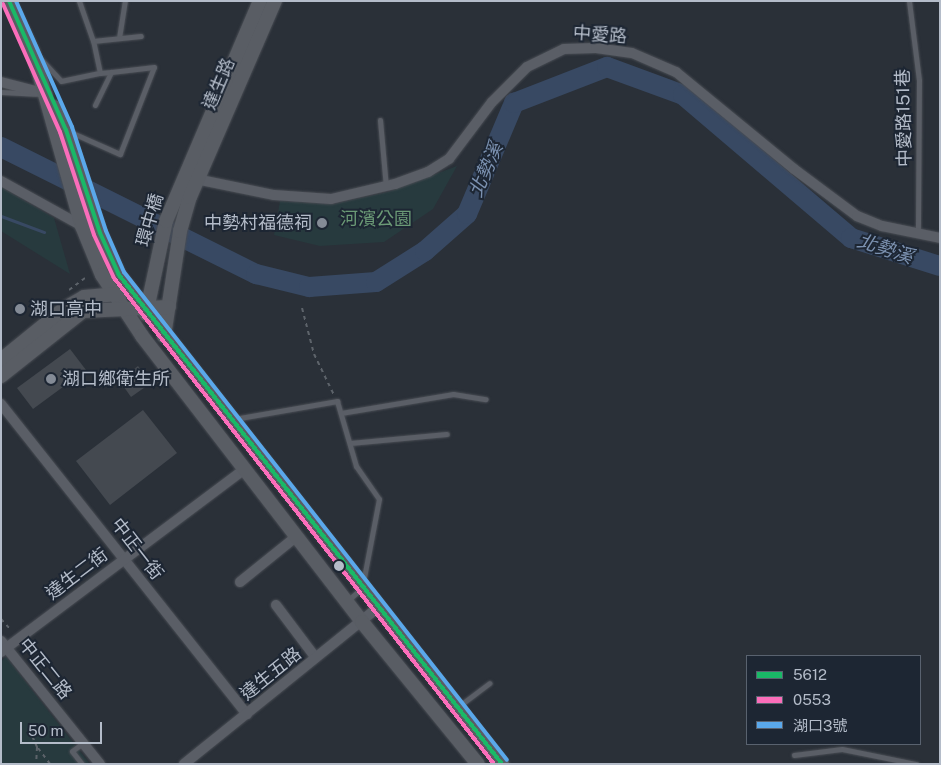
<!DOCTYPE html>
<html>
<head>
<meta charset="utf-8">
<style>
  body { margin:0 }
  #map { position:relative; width:941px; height:765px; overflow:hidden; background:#2a3038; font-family:"Public Sans","Noto Sans TC",sans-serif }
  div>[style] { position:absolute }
  .green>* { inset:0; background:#273a3e }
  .stream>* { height:3px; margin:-1.5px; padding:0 1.5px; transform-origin:1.5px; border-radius:1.5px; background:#384963 }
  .river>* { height:20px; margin:-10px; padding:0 10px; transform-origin:10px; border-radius:10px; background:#384963 }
  .building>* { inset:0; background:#444950 }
  .path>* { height:2px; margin-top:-1px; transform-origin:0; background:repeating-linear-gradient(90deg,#5d636a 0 4px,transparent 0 8px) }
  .roads { filter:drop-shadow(0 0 1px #484c53) drop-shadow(0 0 1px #484c53) }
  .lane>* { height:5px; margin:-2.5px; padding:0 2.5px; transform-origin:2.5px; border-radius:2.5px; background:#5a5e66 }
  .street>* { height:10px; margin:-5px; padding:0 5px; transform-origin:5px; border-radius:5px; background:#5a5e66 }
  .secondary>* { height:14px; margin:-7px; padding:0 7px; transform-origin:7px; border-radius:7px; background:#595d64 }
  .bus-1>* { height:4px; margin:-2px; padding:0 2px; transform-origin:2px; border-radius:2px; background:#1ab867 }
  .bus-2>* { height:4px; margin:-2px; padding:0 2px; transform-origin:2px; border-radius:2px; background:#fb6dba }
  .bus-3>* { height:4px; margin:-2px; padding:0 2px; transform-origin:2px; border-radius:2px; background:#5aa8eb }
  .dots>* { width:14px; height:14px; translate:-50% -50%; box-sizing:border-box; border:2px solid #1d2633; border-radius:50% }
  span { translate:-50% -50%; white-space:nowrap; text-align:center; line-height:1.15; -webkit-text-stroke:4px #1d2633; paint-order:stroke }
  .street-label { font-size:18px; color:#b4bcc9 }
  .park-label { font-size:18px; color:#6b9a76 }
  .poi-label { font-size:18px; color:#b4bcc9 }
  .right { translate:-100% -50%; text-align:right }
  .left { translate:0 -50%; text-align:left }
  .water-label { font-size:19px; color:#7c92b1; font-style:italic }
  .frame { position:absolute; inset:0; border:2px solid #b4bcc9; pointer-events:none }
  .legend { position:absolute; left:746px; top:655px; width:175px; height:90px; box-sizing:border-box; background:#1d2633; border:1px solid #59626f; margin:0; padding:6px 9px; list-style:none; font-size:15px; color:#b4bcc9 }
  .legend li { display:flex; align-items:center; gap:10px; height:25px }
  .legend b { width:25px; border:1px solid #59626f }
  .scale { position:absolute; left:20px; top:722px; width:82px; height:22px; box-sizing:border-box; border:2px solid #b4bcc9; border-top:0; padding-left:6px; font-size:15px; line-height:18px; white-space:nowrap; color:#b4bcc9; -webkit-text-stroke:4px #1d2633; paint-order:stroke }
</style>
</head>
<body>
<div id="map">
  <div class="green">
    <div style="clip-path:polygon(457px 166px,433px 209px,384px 242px,320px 246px,274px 235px,280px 201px,333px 204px,388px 192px)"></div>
    <div style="clip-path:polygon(1px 187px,54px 218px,70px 274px,1px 231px)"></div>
    <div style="clip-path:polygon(6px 657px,90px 764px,1px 764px,1px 661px)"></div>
  </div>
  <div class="stream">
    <div style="left:1px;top:216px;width:46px;rotate:20.4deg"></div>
  </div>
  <div class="river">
    <div style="left:1px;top:147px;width:285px;rotate:26.5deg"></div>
    <div style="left:256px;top:274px;width:55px;rotate:13.8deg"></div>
    <div style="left:309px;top:287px;width:67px;rotate:-4.3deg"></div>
    <div style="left:376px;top:282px;width:58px;rotate:-32.3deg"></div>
    <div style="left:425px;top:251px;width:56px;rotate:-41.4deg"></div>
    <div style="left:467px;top:214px;width:121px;rotate:-67.1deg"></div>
    <div style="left:514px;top:103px;width:100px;rotate:-21.2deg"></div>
    <div style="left:607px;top:67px;width:81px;rotate:20.2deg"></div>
    <div style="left:683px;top:95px;width:221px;rotate:40.4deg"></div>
    <div style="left:851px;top:238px;width:93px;rotate:17.5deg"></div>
  </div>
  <div class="building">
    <div style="clip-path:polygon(70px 349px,86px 370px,33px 409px,17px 388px)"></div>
    <div style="clip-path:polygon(138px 366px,151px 383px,131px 397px,119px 380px)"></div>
    <div style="clip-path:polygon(143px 410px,177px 453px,110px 505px,76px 461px)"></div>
  </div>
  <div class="path">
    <div style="left:69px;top:290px;width:20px;rotate:-37deg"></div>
    <div style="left:302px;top:308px;width:48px;rotate:75.4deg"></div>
    <div style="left:314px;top:354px;width:46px;rotate:64deg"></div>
    <div style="left:1px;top:619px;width:13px;rotate:48deg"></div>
    <div style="left:29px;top:729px;width:20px;rotate:66deg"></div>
    <div style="left:37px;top:747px;width:17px;rotate:93deg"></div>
    <div style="left:38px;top:748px;width:20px;rotate:53deg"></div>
  </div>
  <div class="roads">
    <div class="lane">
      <div style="left:909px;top:1px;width:80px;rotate:82.8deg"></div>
      <div style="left:919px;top:80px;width:154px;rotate:90.4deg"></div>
      <div style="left:119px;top:38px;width:37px;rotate:-81deg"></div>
      <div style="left:93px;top:41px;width:48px;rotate:-5.9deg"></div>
      <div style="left:37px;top:55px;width:35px;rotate:47deg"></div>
      <div style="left:61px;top:81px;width:40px;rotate:-12deg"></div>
      <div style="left:100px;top:73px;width:33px;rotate:-102deg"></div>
      <div style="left:93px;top:41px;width:42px;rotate:-109.3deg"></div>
      <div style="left:1px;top:92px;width:34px;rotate:3deg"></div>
      <div style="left:95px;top:105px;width:37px;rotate:-64deg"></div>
      <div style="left:111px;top:72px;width:11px;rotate:175deg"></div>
      <div style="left:380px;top:120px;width:67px;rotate:84.9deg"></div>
      <div style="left:68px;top:131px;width:57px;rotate:23.9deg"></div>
      <div style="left:120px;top:154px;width:93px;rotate:-68.7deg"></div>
      <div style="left:154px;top:67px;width:43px;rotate:173.4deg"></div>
      <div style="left:341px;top:413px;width:114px;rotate:-9.6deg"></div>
      <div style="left:453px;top:394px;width:33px;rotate:9deg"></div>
      <div style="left:234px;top:419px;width:105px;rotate:-9.9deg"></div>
      <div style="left:337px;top:401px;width:68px;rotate:73.7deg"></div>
      <div style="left:356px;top:466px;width:40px;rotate:55.1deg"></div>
      <div style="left:379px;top:499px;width:91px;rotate:100.8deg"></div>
      <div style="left:362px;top:588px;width:20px;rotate:139deg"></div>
      <div style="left:350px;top:443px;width:97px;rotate:-5.3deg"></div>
      <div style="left:459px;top:706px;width:38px;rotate:-37deg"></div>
      <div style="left:794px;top:755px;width:48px;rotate:-7.1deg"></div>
      <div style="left:842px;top:749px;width:76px;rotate:11.5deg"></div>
      <div style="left:82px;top:764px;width:16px;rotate:-128deg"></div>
      <div style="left:72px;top:751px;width:14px;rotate:-36deg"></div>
    </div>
    <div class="street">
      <div style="left:1px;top:82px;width:48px;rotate:14.6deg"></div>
      <div style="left:191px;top:178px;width:85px;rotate:11.6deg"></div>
      <div style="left:274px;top:195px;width:57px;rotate:4deg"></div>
      <div style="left:331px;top:199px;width:66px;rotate:-13.2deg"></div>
      <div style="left:395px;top:184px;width:35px;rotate:-20deg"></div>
      <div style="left:428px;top:172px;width:25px;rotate:-32deg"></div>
      <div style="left:449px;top:159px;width:71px;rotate:-53deg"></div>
      <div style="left:492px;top:102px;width:49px;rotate:-45deg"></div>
      <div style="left:527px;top:67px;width:41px;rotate:-25.9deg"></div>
      <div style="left:564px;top:49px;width:32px;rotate:-2deg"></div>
      <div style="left:596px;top:48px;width:36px;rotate:8deg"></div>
      <div style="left:632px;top:53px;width:48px;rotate:23.4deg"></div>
      <div style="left:676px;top:72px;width:153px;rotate:39.4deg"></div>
      <div style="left:794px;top:169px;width:79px;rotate:36.7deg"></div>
      <div style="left:857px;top:216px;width:27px;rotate:22deg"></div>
      <div style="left:882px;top:226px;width:59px;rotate:11.7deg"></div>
      <div style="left:1px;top:181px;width:93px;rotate:29.1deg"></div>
      <div style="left:1px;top:404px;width:396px;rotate:51.6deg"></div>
      <div style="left:240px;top:582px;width:73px;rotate:-38.9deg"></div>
      <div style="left:276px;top:605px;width:66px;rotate:53deg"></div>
      <div style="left:1px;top:641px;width:158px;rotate:51.2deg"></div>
      <div style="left:1px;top:652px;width:306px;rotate:-36.9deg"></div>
      <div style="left:184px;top:764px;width:248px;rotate:-38.9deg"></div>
    </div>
    <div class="secondary">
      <div style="left:9px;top:1px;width:56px;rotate:64.8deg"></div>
      <div style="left:33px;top:52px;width:181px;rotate:74.3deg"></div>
      <div style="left:82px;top:226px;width:53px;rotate:67.8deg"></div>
      <div style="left:102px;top:275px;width:73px;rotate:56.7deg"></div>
      <div style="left:142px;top:336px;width:361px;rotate:52.4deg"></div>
      <div style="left:362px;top:622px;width:183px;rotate:50.8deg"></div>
      <div style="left:54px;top:107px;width:26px;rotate:62deg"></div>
      <div style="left:66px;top:130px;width:108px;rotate:71.7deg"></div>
      <div style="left:100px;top:233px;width:46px;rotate:65.7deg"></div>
      <div style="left:119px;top:275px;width:621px;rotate:51.93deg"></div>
      <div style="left:146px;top:314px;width:95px;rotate:-77.9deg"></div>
      <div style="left:166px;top:221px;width:239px;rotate:-66.9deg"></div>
      <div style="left:164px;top:336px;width:106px;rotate:-81.3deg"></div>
      <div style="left:180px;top:231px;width:35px;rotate:-74deg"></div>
      <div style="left:190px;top:197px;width:214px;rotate:-66.6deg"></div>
      <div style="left:1px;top:360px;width:82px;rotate:-39.1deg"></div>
      <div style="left:65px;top:308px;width:22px;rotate:-30deg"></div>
      <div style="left:84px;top:297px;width:37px;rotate:-5deg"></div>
      <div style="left:1px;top:376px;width:105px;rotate:-38.4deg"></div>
      <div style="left:83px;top:311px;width:86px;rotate:-2.7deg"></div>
    </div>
  </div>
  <div class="bus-1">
    <div style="left:9px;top:1px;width:141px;rotate:66.2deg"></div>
    <div style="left:66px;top:130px;width:108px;rotate:71.7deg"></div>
    <div style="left:100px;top:233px;width:46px;rotate:65.7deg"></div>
    <div style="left:119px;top:275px;width:621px;rotate:51.93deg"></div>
  </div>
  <div class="bus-2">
    <div style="left:3px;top:4px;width:140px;rotate:66deg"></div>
    <div style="left:60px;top:132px;width:108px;rotate:71.7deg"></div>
    <div style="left:94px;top:235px;width:47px;rotate:65.1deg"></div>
    <div style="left:114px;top:278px;width:617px;rotate:51.98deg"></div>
  </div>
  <div class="bus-3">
    <div style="left:16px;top:1px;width:138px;rotate:66deg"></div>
    <div style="left:72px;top:127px;width:109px;rotate:71.9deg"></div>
    <div style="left:106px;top:231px;width:45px;rotate:66.3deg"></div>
    <div style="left:124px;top:272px;width:620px;rotate:51.87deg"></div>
  </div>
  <div class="dots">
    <div style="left:322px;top:223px;background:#848b96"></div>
    <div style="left:20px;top:309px;background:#848b96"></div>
    <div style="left:51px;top:379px;background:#848b96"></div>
    <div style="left:339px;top:566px;background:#b4bcc9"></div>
  </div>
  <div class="street-label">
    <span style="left:600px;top:35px;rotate:4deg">中愛路</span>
    <span style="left:219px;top:84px;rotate:-67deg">達生路</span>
    <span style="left:904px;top:118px;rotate:-91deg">中愛路151巷</span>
    <span style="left:150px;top:220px;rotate:-74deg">環中橋</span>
    <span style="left:137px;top:549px;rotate:52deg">中正一街</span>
    <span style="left:77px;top:574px;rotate:-37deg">達生二街</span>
    <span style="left:45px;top:669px;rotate:51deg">中正二路</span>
    <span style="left:271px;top:674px;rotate:-39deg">達生五路</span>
  </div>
  <div class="park-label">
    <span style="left:376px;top:219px">河濱公園</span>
  </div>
  <div class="poi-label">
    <span class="right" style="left:312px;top:223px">中勢村福德祠</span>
    <span class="left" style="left:30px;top:309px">湖口高中</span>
    <span class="left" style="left:62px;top:379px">湖口鄉衛生所</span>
  </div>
  <div class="water-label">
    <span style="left:486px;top:170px;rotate:-67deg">北勢溪</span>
    <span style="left:885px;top:249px;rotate:18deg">北勢溪</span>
  </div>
  <div class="frame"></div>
  <ul class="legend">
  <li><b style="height:6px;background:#1ab867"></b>5612</li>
  <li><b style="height:6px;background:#fb6dba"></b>0553</li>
  <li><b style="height:6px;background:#5aa8eb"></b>湖口3號</li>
  </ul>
  <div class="scale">50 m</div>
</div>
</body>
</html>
